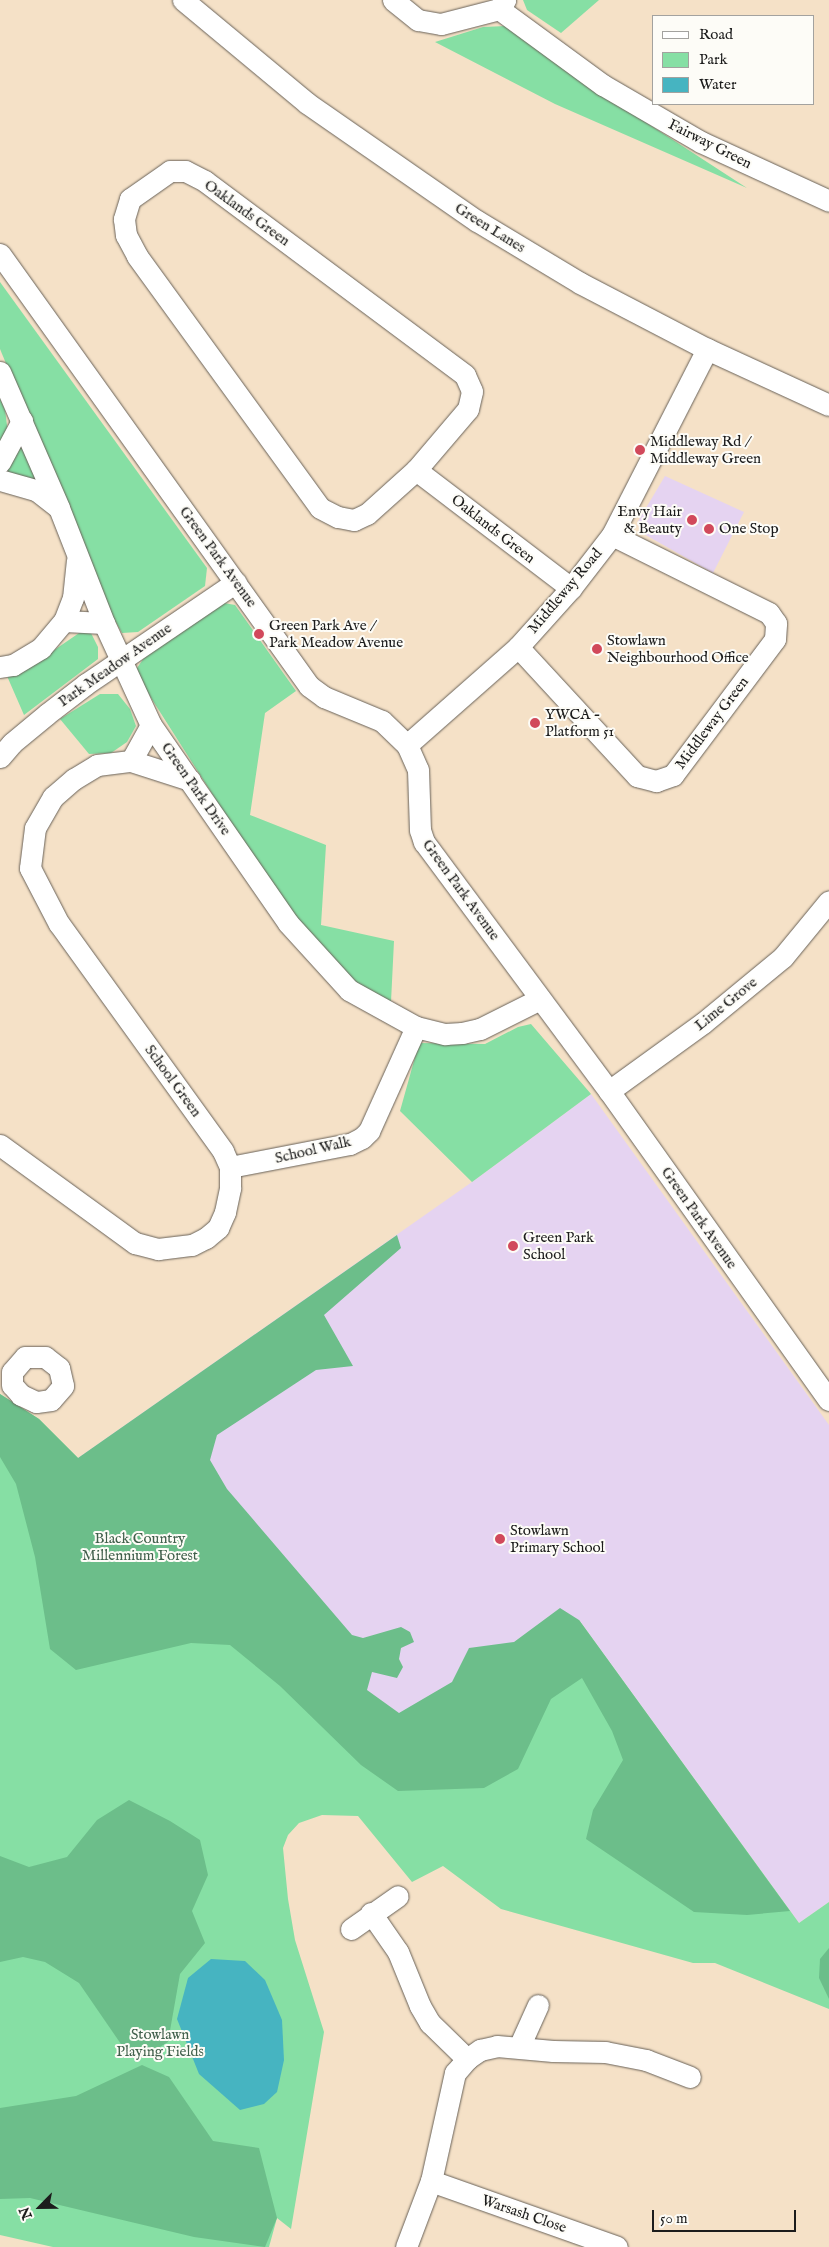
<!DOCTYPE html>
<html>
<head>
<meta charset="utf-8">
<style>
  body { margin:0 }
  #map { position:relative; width:829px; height:2247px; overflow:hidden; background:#f5e1c7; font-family:"IM FELL English",serif }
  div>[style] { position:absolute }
  .built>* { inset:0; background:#e5d3f1 }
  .green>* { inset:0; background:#86dfa4 }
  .forest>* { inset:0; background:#6cbe8a }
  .water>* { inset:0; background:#46b4c1 }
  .roads { filter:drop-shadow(0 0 1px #686158) drop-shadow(0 0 1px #686158) }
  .minor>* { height:21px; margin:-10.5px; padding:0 10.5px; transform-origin:10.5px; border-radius:10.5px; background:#fff }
  .dots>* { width:14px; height:14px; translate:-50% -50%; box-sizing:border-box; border:2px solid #fdfcf7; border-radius:50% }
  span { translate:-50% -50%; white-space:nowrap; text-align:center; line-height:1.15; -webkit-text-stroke:4px #fdfcf7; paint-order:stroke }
  .street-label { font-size:15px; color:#1c1c1c }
  .poi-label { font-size:15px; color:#1c1c1c }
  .left { translate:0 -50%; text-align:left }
  .right { translate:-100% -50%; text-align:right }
  .park-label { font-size:15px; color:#41604c }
  .legend { position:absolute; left:652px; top:15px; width:162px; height:90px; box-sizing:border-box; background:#fdfcf7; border:1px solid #a3a29f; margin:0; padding:6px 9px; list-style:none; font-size:15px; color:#1c1c1c }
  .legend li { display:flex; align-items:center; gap:10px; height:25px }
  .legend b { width:25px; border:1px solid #a3a29f }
  .north { position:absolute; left:15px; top:2182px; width:50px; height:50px; -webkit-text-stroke:4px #fdfcf7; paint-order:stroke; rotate:247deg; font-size:14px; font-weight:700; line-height:20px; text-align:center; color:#1c1c1c }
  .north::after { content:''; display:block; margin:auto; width:18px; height:22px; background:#1c1c1c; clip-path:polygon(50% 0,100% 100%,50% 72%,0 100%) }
  .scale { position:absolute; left:652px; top:2210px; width:144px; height:22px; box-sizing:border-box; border:2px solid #1c1c1c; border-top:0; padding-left:6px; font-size:15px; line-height:18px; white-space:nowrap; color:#1c1c1c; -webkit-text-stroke:4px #fdfcf7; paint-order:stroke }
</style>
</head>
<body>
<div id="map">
  <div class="built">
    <div style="clip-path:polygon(665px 476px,744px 512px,713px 573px,642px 533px,637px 523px)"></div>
    <div style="clip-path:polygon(591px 1094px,829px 1425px,829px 1902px,799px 1923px,579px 1620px,410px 1744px,78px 1458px,472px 1182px)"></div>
  </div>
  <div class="green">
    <div style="clip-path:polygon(523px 0,599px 0,561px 33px,527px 10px)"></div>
    <div style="clip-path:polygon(506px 26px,610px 99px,747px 188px,555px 104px,435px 42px,483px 27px)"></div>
    <div style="clip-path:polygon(0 282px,207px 568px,205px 586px,138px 632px,122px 633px,106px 605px,0 349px)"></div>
    <div style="clip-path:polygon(0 398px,5px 410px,8px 433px,0 446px)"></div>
    <div style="clip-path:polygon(22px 442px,37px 481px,3px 473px)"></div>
    <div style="clip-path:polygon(224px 603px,235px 605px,296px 691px,265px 713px,250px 815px,326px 845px,321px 925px,394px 941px,391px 1002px,355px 984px,288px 913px,139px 679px,137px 668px,146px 655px)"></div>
    <div style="clip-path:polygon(82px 631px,91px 633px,98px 647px,98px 659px,24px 715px,7px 676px,31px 666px)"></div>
    <div style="clip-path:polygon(100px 694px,118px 694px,130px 709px,136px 726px,127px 742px,111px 753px,89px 754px,60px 719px)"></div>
    <div style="clip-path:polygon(531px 1024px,591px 1094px,472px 1182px,400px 1111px,419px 1043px,485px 1044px,518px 1027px)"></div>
    <div style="clip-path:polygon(0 1394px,39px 1419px,78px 1458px,410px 1744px,579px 1620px,799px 1923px,829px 1902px,829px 2009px,715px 1963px,693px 1963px,501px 1909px,443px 1866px,412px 1882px,358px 1816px,322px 1815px,299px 1823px,288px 1835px,283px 1848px,288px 1899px,295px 1940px,324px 2032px,291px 2229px,277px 2218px,269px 2247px,53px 2247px,0 2235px)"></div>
  </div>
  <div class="forest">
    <div style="clip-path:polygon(397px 1235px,401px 1248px,324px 1315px,353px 1366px,316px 1370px,217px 1435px,210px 1460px,227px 1489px,352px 1635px,363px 1638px,401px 1627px,410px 1632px,414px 1642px,401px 1648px,399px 1659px,403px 1667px,397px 1678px,372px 1672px,367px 1690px,399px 1713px,452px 1682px,469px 1648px,514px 1642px,560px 1608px,579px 1620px,790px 1911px,747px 1915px,694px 1912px,586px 1839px,593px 1810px,623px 1760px,612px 1731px,582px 1678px,551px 1699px,518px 1769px,484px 1788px,398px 1791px,361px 1765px,280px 1686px,230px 1645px,191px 1643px,76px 1670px,50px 1649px,35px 1557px,16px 1484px,0 1457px,0 1394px,39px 1419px,78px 1458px)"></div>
    <div style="clip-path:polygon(129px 1800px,170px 1821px,200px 1840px,208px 1875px,192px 1911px,205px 1943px,180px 1974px,168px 2042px,147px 2055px,123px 2047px,79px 1983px,45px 1962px,23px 1957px,0 1962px,0 1856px,29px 1867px,67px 1857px,97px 1820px)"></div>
    <div style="clip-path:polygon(829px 1948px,829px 1999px,819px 1978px,820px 1959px)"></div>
    <div style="clip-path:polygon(142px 2065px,169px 2077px,213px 2141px,259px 2148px,277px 2218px,265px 2247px,194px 2237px,30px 2198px,0 2199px,0 2108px,76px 2096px)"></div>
  </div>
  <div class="water">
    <div style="clip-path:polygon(211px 1959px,245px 1961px,265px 1980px,282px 2020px,284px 2060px,277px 2092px,264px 2104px,240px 2110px,199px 2074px,177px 2019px,188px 1978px)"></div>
  </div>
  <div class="roads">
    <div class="minor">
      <div style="left:183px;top:0;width:161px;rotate:39.7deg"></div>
      <div style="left:307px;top:103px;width:207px;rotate:34.8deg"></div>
      <div style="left:477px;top:221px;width:120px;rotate:31deg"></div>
      <div style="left:580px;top:283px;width:143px;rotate:27.5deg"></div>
      <div style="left:707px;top:349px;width:134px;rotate:24.7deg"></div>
      <div style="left:393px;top:0;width:32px;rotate:39deg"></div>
      <div style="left:418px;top:20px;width:23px;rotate:10deg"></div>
      <div style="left:441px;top:24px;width:60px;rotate:-14.5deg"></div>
      <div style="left:499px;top:9px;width:11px;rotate:-56deg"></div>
      <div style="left:499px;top:9px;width:129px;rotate:36.2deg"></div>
      <div style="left:603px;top:85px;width:113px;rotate:30.2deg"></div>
      <div style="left:701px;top:142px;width:141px;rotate:24.7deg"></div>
      <div style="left:0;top:254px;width:531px;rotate:54.42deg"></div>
      <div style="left:309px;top:686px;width:19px;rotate:36deg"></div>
      <div style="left:324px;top:697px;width:63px;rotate:22.5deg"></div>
      <div style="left:382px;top:721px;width:35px;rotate:44deg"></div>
      <div style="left:407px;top:745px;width:27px;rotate:66deg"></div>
      <div style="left:418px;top:770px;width:60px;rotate:88.1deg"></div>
      <div style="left:420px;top:830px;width:13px;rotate:72deg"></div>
      <div style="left:424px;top:842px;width:310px;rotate:53.4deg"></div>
      <div style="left:609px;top:1091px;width:379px;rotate:54.6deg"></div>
      <div style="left:0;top:372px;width:148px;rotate:66.5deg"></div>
      <div style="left:59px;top:508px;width:123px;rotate:68.6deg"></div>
      <div style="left:104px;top:623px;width:112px;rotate:65.3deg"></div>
      <div style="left:151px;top:725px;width:241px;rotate:55.3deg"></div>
      <div style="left:288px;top:923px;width:91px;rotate:47.7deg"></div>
      <div style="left:349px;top:990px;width:77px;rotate:28.9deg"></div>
      <div style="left:416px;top:1027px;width:30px;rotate:14deg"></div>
      <div style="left:445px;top:1034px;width:17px;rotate:-3deg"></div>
      <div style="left:462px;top:1033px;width:18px;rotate:-13deg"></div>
      <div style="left:480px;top:1029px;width:67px;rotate:-26.6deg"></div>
      <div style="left:0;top:462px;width:47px;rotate:-61.8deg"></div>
      <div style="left:416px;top:470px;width:80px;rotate:-49.6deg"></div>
      <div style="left:468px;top:409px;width:18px;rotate:-77deg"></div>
      <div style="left:472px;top:391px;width:17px;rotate:-114deg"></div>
      <div style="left:465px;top:375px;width:324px;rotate:-143.3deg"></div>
      <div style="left:205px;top:181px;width:22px;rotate:-153deg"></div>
      <div style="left:185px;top:171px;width:15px;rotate:180deg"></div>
      <div style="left:170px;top:171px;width:49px;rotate:145deg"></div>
      <div style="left:130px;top:199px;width:21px;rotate:107deg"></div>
      <div style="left:124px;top:219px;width:16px;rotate:83deg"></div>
      <div style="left:126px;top:235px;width:24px;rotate:62deg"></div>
      <div style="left:137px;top:256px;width:311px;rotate:54deg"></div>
      <div style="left:320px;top:508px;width:20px;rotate:27deg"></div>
      <div style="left:338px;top:517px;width:16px;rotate:11deg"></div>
      <div style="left:354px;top:520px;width:14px;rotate:-25deg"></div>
      <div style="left:367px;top:514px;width:66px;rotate:-41.9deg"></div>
      <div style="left:416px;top:470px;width:195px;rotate:37.3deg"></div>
      <div style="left:0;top:480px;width:37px;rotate:16deg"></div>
      <div style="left:36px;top:490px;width:28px;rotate:38deg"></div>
      <div style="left:64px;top:621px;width:25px;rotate:-69deg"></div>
      <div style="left:73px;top:598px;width:37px;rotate:-84deg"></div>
      <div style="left:518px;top:647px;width:176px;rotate:47.3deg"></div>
      <div style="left:637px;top:776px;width:20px;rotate:15deg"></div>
      <div style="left:656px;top:781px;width:18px;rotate:-19deg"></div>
      <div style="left:673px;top:775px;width:170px;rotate:-53.1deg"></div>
      <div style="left:775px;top:639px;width:16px;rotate:-86deg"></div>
      <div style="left:776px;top:623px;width:12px;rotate:-125deg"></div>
      <div style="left:769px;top:613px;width:175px;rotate:-153.6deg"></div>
      <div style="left:0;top:667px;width:13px;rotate:-9deg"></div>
      <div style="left:13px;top:665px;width:33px;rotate:-31deg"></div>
      <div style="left:41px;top:648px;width:35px;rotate:-50deg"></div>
      <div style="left:64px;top:621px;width:40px;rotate:2.9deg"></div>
      <div style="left:407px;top:745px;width:148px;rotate:-41.4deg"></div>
      <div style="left:518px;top:647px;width:79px;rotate:-48.1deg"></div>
      <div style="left:571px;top:588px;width:67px;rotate:-52.3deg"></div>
      <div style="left:612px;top:535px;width:209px;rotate:-62.9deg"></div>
      <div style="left:0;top:757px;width:18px;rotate:-49deg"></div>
      <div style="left:12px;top:743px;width:45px;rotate:-39.6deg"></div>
      <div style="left:47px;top:714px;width:49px;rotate:-37.6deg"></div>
      <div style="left:86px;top:684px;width:181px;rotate:-34.2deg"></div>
      <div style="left:131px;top:761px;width:62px;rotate:17.9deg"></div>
      <div style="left:609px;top:1091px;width:116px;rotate:-35.9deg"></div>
      <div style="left:703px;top:1023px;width:104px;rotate:-39.5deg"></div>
      <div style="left:783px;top:957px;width:72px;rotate:-50.6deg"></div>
      <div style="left:0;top:1145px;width:167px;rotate:36deg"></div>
      <div style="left:135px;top:1243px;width:24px;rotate:15deg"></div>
      <div style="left:158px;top:1249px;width:34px;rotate:-7deg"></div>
      <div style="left:192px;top:1245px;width:16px;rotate:-27deg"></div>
      <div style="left:206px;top:1238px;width:16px;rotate:-40deg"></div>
      <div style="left:218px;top:1228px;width:17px;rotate:-66deg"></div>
      <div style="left:225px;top:1212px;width:25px;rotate:-78deg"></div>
      <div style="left:230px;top:1188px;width:21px;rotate:-90deg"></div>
      <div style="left:230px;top:1167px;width:17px;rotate:-114deg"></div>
      <div style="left:223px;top:1151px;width:280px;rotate:-125.8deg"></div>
      <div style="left:59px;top:924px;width:63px;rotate:-117.4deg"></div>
      <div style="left:30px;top:868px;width:40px;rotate:-82.9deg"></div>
      <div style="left:35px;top:828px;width:36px;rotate:-60deg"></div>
      <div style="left:53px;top:797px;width:28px;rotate:-41deg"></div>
      <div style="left:74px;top:779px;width:27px;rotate:-31deg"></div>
      <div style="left:97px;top:765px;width:34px;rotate:-7deg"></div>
      <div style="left:131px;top:761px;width:41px;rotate:-60.9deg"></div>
      <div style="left:230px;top:1167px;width:122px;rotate:-10.9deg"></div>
      <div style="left:350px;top:1144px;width:13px;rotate:-27deg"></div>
      <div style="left:362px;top:1138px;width:10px;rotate:-45deg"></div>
      <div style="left:369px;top:1131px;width:114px;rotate:-65.7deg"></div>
      <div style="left:25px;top:1357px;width:20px"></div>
      <div style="left:45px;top:1357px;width:18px;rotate:38deg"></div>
      <div style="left:59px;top:1368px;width:18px;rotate:77deg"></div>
      <div style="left:63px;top:1386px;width:18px;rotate:131deg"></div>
      <div style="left:51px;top:1400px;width:15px;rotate:172deg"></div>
      <div style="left:36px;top:1402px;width:17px;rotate:-155deg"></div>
      <div style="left:21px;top:1395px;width:13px;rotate:-132deg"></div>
      <div style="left:12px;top:1385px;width:13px;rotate:-90deg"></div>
      <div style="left:12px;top:1372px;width:20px;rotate:-49deg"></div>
      <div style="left:371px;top:1913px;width:47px;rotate:55.3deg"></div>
      <div style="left:398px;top:1952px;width:58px;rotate:67.8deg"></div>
      <div style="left:420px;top:2006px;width:20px;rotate:60deg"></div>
      <div style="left:430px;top:2023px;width:52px;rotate:44.2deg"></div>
      <div style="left:351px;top:1929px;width:57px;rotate:-35.1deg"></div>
      <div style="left:519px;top:2047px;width:46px;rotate:-65.7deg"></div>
      <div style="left:431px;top:2181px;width:197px;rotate:19.5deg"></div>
      <div style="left:406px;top:2247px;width:71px;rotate:-69.3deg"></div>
      <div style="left:431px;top:2181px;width:111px;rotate:-77.5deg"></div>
      <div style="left:455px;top:2073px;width:18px;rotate:-49deg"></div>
      <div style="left:467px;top:2059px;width:16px;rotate:-35deg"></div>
      <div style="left:480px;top:2050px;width:17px;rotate:-13deg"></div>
      <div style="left:497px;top:2046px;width:56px;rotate:5.1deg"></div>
      <div style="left:553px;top:2051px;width:52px;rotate:1.1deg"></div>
      <div style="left:605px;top:2052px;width:42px;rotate:11deg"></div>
      <div style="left:646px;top:2060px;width:47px;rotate:21.1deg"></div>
    </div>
  </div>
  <div class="dots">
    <div style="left:640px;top:450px;background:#d1495b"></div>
    <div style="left:692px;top:520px;background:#d1495b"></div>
    <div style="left:709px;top:529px;background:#d1495b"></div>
    <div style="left:259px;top:634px;background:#d1495b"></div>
    <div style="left:597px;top:649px;background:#d1495b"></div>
    <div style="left:535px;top:723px;background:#d1495b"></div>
    <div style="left:513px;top:1246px;background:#d1495b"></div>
    <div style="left:500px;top:1539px;background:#d1495b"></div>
  </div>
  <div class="street-label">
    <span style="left:710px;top:144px;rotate:27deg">Fairway Green</span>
    <span style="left:247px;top:213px;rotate:36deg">Oaklands Green</span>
    <span style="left:490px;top:228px;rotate:32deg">Green Lanes</span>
    <span style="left:493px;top:529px;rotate:38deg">Oaklands Green</span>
    <span style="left:218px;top:557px;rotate:54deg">Green Park Avenue</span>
    <span style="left:565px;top:591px;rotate:-50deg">Middleway Road</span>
    <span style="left:115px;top:665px;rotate:-35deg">Park Meadow Avenue</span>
    <span style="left:712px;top:723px;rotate:-53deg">Middleway Green</span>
    <span style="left:196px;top:789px;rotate:55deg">Green Park Drive</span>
    <span style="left:461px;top:890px;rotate:54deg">Green Park Avenue</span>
    <span style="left:726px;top:1004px;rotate:-39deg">Lime Grove</span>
    <span style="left:173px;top:1081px;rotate:54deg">School Green</span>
    <span style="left:313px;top:1150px;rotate:-13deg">School Walk</span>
    <span style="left:699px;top:1218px;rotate:55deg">Green Park Avenue</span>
    <span style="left:524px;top:2214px;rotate:19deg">Warsash Close</span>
  </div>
  <div class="poi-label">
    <span class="left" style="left:650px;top:450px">Middleway Rd /<br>Middleway Green</span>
    <span class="right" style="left:682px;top:520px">Envy Hair<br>&amp; Beauty</span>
    <span class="left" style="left:719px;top:529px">One Stop</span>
    <span class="left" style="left:269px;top:634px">Green Park Ave /<br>Park Meadow Avenue</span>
    <span class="left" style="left:607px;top:649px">Stowlawn<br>Neighbourhood Office</span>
    <span class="left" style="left:545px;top:723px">YWCA -<br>Platform 51</span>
    <span class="left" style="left:523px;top:1246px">Green Park<br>School</span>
    <span class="left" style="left:510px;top:1539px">Stowlawn<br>Primary School</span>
  </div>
  <div class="park-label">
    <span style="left:140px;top:1547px">Black Country<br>Millennium Forest</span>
    <span style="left:160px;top:2043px">Stowlawn<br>Playing Fields</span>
  </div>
  <ul class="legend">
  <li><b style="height:6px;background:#fff"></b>Road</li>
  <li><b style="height:14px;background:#86dfa4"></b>Park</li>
  <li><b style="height:14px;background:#46b4c1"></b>Water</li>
  </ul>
  <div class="north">N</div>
  <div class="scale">50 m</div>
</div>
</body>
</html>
